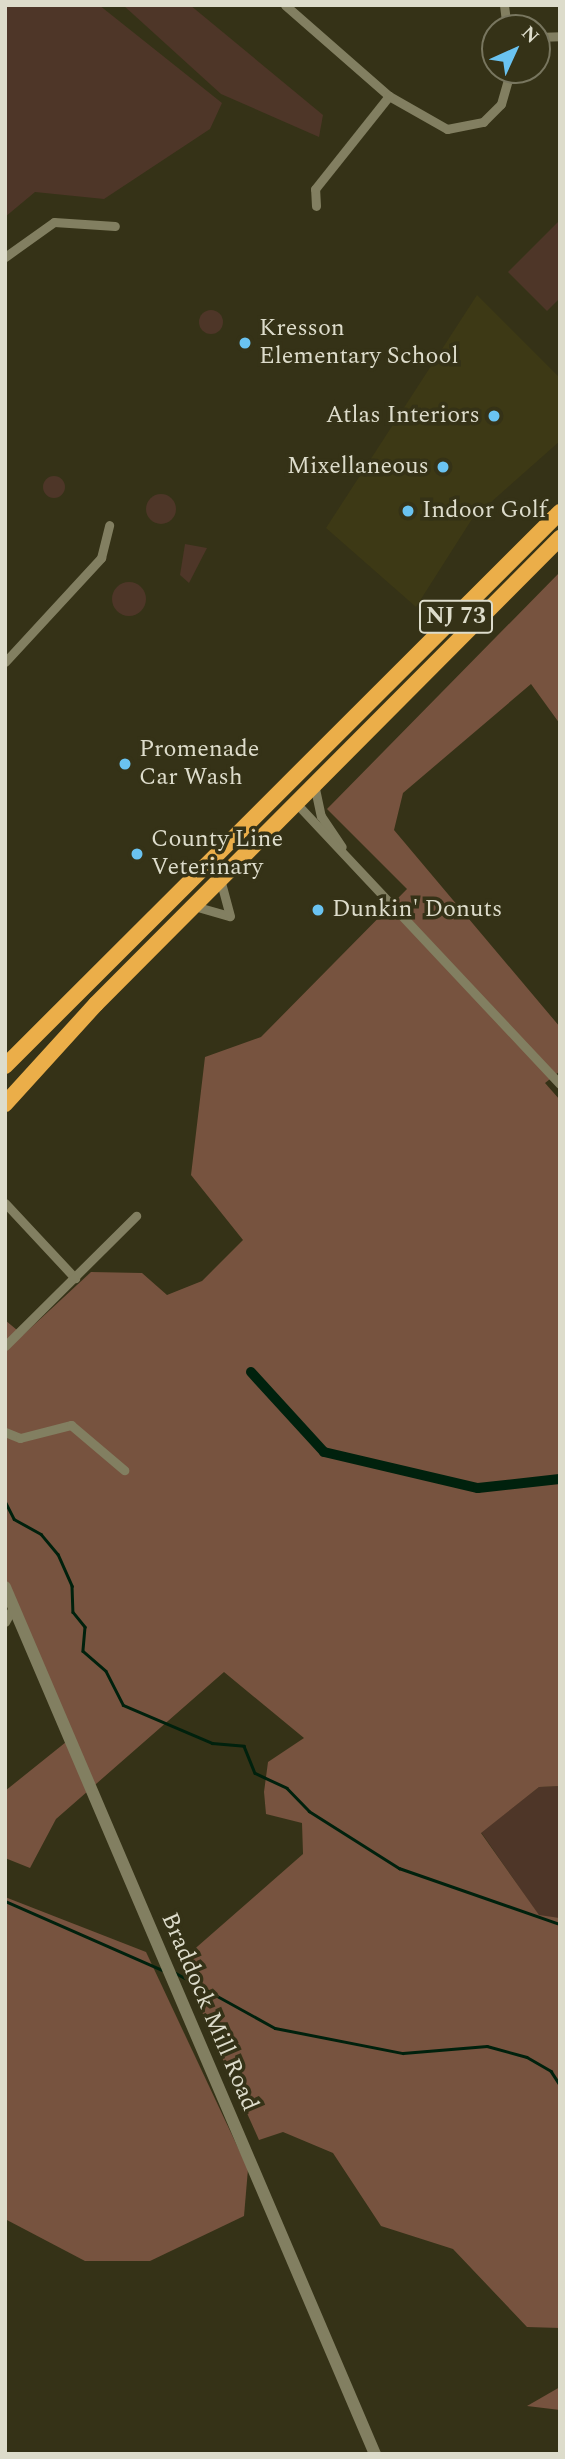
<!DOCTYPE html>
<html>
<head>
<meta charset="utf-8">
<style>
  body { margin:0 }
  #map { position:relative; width:565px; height:2459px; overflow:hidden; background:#353217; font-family:Spectral,serif }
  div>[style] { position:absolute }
  .built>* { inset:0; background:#3d3915 }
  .green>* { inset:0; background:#4e3628 }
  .round { border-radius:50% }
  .forest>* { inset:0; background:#77533f }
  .stream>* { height:2.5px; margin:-1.25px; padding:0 1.25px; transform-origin:1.25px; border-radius:1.25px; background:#00210d }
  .canal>* { height:10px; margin:-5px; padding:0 5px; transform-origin:5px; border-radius:5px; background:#00210d }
  .street>* { height:9px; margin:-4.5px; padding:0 4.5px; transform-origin:4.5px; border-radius:4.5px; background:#827f61 }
  .secondary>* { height:12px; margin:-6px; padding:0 6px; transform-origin:6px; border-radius:6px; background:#827f61 }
  .highway>* { height:16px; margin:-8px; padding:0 8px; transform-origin:8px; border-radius:8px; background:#ebae49 }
  .dots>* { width:19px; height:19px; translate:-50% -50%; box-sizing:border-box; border:4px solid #353217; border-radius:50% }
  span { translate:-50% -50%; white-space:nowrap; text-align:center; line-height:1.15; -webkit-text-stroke:7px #353217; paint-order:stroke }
  .shield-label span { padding:2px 5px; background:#353217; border:2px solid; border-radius:5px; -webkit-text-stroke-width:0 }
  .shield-label { font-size:23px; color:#dddccb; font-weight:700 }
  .poi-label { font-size:24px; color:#dddccb }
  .left { translate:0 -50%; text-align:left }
  .right { translate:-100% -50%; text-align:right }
  .street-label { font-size:24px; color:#dddccb }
  .frame { position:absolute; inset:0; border:7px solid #dddccb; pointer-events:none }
  .north { position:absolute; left:481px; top:14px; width:70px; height:70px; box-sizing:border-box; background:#353217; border:2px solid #78765f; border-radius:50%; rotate:45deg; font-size:19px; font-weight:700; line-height:28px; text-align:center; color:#dddccb }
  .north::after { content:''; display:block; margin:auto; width:24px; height:32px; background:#6ac3f1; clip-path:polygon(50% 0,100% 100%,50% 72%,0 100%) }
</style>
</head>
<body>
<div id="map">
  <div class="built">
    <div style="clip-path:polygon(477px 295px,560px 378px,560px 441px,472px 519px,416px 607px,326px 528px)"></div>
  </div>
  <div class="green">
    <div style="clip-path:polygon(5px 5px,99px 5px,222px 103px,210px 129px,104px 199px,35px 192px,5px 217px)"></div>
    <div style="clip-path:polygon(123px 5px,190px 5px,323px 115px,319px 137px,221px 94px)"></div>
    <div style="clip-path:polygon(560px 220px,560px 298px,547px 311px,508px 272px)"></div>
    <div class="round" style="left:199px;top:310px;width:24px;height:24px"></div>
    <div class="round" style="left:43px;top:476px;width:22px;height:22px"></div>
    <div class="round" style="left:146px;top:494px;width:30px;height:30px"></div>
    <div style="clip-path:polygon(185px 544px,207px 548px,189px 583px,180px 575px)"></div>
    <div class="round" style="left:112px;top:582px;width:34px;height:34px"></div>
    <div style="clip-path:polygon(560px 1786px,560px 1918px,539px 1916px,481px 1832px,539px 1787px)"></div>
  </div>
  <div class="forest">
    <div style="clip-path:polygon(560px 572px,560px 724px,531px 684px,403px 793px,394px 830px,560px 1027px,560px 1071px,545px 1083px,560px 1100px,560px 1786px,539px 1787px,481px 1833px,539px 1915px,560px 1918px,560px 2328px,527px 2327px,453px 2249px,381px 2226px,333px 2153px,283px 2132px,259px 2140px,206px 2022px,182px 1960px,303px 1854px,302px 1823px,266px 1814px,264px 1792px,268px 1762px,304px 1738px,224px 1672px,56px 1819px,30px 1868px,5px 1858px,5px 1791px,71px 1738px,5px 1598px,5px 1320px,23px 1335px,91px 1272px,142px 1273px,167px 1295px,202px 1281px,243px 1240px,191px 1175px,205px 1057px,261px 1037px,407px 889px,327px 809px)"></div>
    <div style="clip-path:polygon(5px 1897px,146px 1952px,248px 2169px,244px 2216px,150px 2261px,85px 2261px,5px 2219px)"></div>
    <div style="clip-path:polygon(560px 2387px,560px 2410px,527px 2406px)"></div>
  </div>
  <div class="stream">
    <div style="left:5px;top:1501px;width:20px;rotate:63deg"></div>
    <div style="left:14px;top:1519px;width:31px;rotate:29deg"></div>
    <div style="left:41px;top:1534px;width:26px;rotate:50deg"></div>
    <div style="left:58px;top:1554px;width:35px;rotate:66deg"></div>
    <div style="left:72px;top:1586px;width:26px;rotate:88deg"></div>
    <div style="left:73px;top:1612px;width:19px;rotate:51deg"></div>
    <div style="left:85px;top:1627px;width:24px;rotate:95deg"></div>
    <div style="left:83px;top:1651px;width:30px;rotate:41deg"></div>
    <div style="left:106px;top:1671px;width:38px;rotate:63deg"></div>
    <div style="left:123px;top:1705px;width:97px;rotate:23.1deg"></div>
    <div style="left:212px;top:1743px;width:32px;rotate:5deg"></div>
    <div style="left:244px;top:1746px;width:29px;rotate:68deg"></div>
    <div style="left:255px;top:1773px;width:35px;rotate:25deg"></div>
    <div style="left:287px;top:1788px;width:32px;rotate:46deg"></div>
    <div style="left:309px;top:1811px;width:107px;rotate:32.3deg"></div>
    <div style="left:399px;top:1868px;width:170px;rotate:19.2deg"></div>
    <div style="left:5px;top:1901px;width:171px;rotate:23.7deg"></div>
    <div style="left:174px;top:1972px;width:115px;rotate:29deg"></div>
    <div style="left:275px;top:2028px;width:130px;rotate:11.1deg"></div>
    <div style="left:403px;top:2053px;width:84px;rotate:-4.8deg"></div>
    <div style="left:487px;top:2046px;width:41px;rotate:15.4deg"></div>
    <div style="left:527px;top:2057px;width:28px;rotate:30deg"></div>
    <div style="left:551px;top:2071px;width:17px;rotate:57deg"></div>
  </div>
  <div class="canal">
    <div style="left:251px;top:1372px;width:108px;rotate:47.6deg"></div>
    <div style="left:324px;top:1452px;width:158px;rotate:13.2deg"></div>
    <div style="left:478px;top:1488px;width:82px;rotate:-6.3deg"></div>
  </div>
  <div class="street">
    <div style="left:285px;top:5px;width:138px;rotate:41.2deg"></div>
    <div style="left:389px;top:96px;width:67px;rotate:29.6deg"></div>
    <div style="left:447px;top:129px;width:37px;rotate:-11deg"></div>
    <div style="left:483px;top:122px;width:25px;rotate:-45deg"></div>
    <div style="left:501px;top:104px;width:35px;rotate:-74deg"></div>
    <div style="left:504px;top:5px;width:23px;rotate:83deg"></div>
    <div style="left:537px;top:37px;width:23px;rotate:-2deg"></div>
    <div style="left:316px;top:206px;width:17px;rotate:-93deg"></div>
    <div style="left:315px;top:189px;width:119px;rotate:-51.5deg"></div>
    <div style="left:5px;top:257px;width:60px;rotate:-35.5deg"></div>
    <div style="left:54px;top:222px;width:61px;rotate:3.8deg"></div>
    <div style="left:5px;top:662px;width:142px;rotate:-47.3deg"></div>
    <div style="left:101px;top:558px;width:34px;rotate:-76deg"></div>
    <div style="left:314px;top:784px;width:33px;rotate:78deg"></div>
    <div style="left:321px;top:816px;width:37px;rotate:56deg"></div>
    <div style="left:295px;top:802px;width:387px;rotate:46.8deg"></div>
    <div style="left:194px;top:906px;width:37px;rotate:16deg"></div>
    <div style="left:230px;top:916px;width:38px;rotate:-105deg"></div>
    <div style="left:5px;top:1203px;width:103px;rotate:47deg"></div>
    <div style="left:5px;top:1346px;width:185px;rotate:-44.8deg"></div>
    <div style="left:5px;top:1432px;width:16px;rotate:22deg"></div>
    <div style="left:20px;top:1438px;width:53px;rotate:-14.3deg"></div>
    <div style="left:71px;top:1425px;width:70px;rotate:40.3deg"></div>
    <div style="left:5px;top:1622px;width:18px;rotate:-61deg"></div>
  </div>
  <div class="secondary">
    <div style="left:5px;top:1587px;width:943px;rotate:66.89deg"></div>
  </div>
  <div class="highway">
    <div style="left:5px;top:1066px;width:784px;rotate:-44.95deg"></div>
    <div style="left:5px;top:1104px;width:135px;rotate:-47.7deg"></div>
    <div style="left:96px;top:1004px;width:658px;rotate:-45.12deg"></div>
  </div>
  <div class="dots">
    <div style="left:245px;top:343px;background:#6ac3f1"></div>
    <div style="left:494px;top:416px;background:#6ac3f1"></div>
    <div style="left:443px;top:467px;background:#6ac3f1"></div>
    <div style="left:408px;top:511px;background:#6ac3f1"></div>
    <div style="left:125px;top:764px;background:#6ac3f1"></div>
    <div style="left:137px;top:854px;background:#6ac3f1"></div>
    <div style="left:318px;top:910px;background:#6ac3f1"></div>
  </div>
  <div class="shield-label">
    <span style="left:456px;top:617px">NJ 73</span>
  </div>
  <div class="poi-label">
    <span class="left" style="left:259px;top:343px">Kresson<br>Elementary School</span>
    <span class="right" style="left:480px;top:416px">Atlas Interiors</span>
    <span class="right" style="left:429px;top:467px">Mixellaneous</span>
    <span class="left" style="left:422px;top:511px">Indoor Golf</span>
    <span class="left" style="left:139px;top:764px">Promenade<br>Car Wash</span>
    <span class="left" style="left:151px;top:854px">County Line<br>Veterinary</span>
    <span class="left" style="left:332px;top:910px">Dunkin' Donuts</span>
  </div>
  <div class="street-label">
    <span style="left:209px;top:2012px;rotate:67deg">Braddock Mill Road</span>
  </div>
  <div class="frame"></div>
  <div class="north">N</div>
</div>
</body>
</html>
